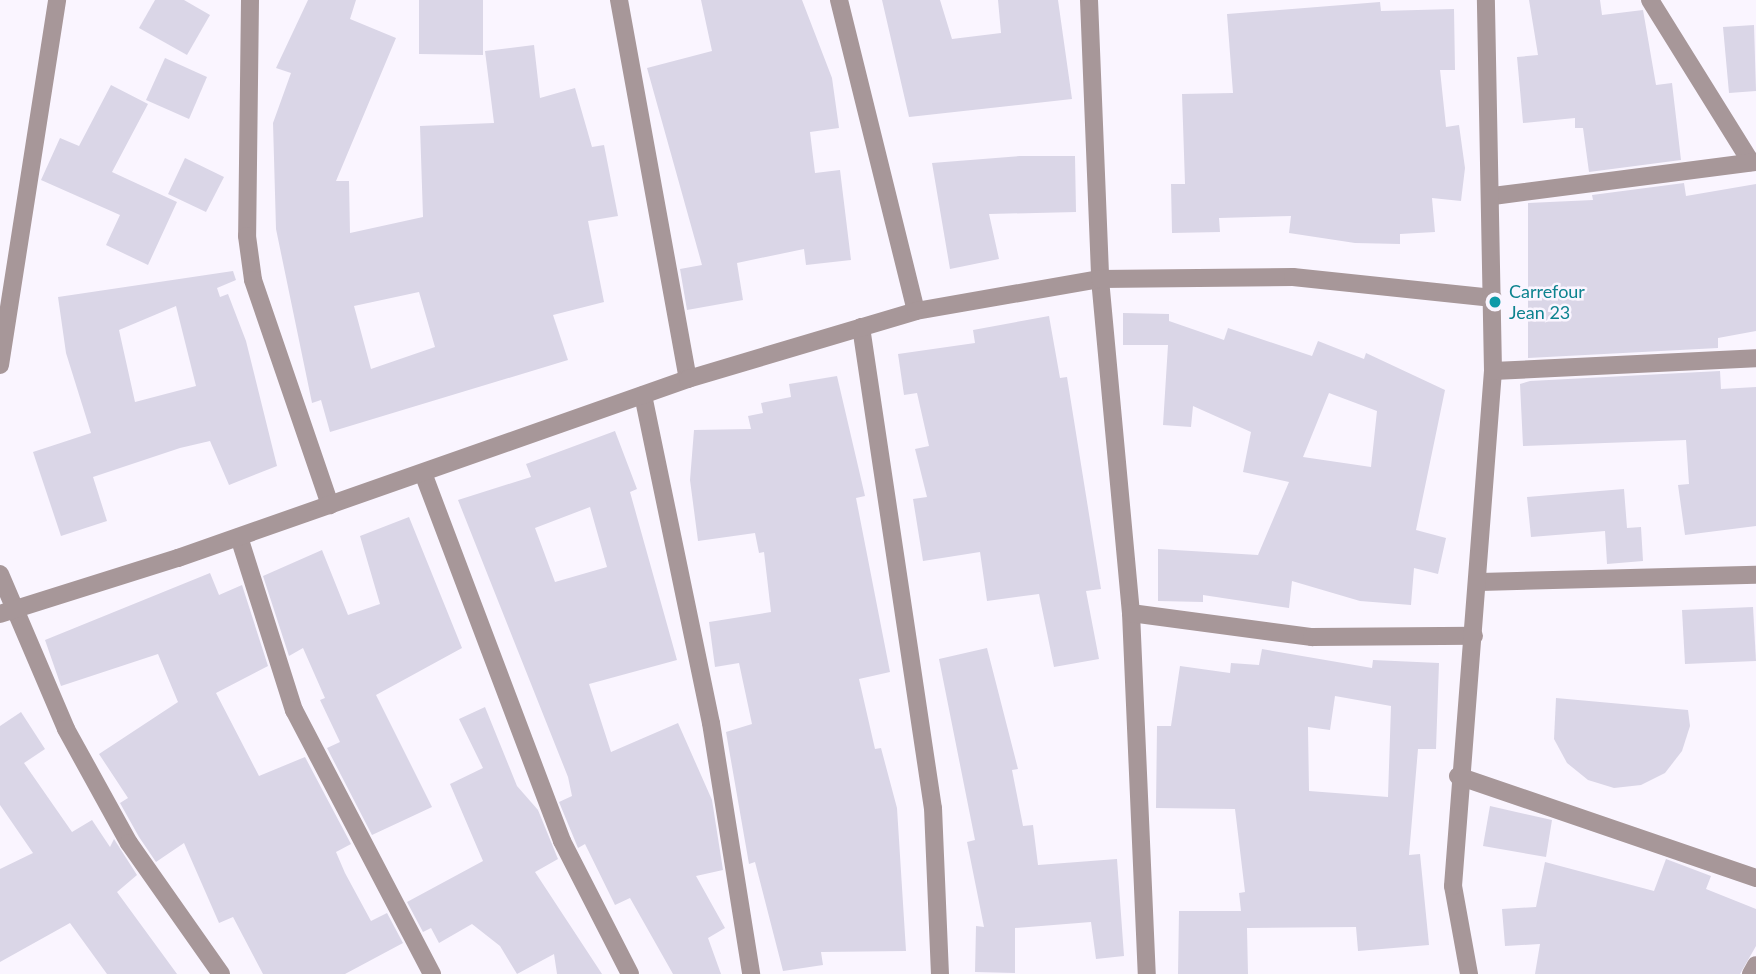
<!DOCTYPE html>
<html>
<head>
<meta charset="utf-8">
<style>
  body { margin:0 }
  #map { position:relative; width:1756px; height:974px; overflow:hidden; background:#faf5ff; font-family:Lato,sans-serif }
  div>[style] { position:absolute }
  .building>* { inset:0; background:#dad6e7 }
  .street>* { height:18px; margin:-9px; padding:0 9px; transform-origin:9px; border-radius:9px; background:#a79799 }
  .dots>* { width:19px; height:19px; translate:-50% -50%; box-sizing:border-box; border:4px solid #faf5ff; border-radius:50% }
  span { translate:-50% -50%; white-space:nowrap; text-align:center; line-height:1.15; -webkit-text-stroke:5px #faf5ff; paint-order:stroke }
  .culture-label { font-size:18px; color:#0d838f }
  .left { translate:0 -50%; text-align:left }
</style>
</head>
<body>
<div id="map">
  <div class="building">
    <div style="clip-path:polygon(155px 0,184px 0,210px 15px,187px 55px,139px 28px)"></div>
    <div style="clip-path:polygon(evenodd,308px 0,356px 0,350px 19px,396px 38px,336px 181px,349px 181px,350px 233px,423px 217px,420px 126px,494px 123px,485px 51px,534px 45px,540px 98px,575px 88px,592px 147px,604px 145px,618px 216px,588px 221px,604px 302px,553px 315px,568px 360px,330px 432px,321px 400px,312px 403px,276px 229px,273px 123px,291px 73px,276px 68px,308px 0,419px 292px,435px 347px,371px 369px,354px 306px,419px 292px)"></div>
    <div style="clip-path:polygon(419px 0,483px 0,483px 55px,419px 54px)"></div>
    <div style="clip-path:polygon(701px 0,802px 0,832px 78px,839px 128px,810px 132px,815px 173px,840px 170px,851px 260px,806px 265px,804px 249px,737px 263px,743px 300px,687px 310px,680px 269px,702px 265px,647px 68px,712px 51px)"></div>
    <div style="clip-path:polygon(882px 0,940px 0,952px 39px,1001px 33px,998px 0,1058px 0,1072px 99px,909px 117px)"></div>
    <div style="clip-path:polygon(1529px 0,1600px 0,1602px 15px,1643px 10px,1656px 85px,1672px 83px,1681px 160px,1589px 172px,1583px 128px,1575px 128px,1575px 118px,1523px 123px,1517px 57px,1538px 55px)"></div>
    <div style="clip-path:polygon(1380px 2px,1381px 11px,1454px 9px,1455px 70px,1440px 70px,1446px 127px,1459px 125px,1465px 168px,1461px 201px,1432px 198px,1435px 232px,1400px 234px,1400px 244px,1355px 243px,1289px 233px,1291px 216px,1219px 218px,1220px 232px,1172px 233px,1171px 184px,1185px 184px,1182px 94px,1233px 93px,1227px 14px)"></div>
    <div style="clip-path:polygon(1754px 25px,1756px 91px,1729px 93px,1723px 27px)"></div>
    <div style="clip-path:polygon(165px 58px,207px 77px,189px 119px,146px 100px)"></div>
    <div style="clip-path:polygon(111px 85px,148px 104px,112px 172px,177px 202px,148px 265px,106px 245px,120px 215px,41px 180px,60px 138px,79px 146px)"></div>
    <div style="clip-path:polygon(1020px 156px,1075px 156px,1076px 212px,989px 214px,999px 259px,950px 269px,932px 163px)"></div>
    <div style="clip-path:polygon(185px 158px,224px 177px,206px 212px,168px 194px)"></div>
    <div style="clip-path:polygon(1684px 183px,1686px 196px,1756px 184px,1756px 331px,1718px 338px,1718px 348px,1528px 358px,1528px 203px,1593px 200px,1592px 195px)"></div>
    <div style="clip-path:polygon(evenodd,233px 271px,236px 280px,217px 288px,220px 297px,228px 294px,246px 341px,277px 466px,229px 485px,210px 441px,180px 448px,93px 477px,107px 521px,61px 536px,33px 452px,91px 433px,66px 353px,58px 297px,233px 271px,176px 306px,196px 386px,135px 402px,119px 330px,176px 306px)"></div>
    <div style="clip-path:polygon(evenodd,1123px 313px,1169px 314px,1169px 321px,1224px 340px,1228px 328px,1312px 356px,1318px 341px,1364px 359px,1366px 353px,1445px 390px,1416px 530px,1446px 538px,1438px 574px,1414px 568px,1411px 605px,1360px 601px,1292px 581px,1289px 608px,1203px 595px,1203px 602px,1158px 601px,1158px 549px,1258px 555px,1289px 482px,1243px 472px,1251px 432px,1193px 406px,1191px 427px,1163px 425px,1168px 345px,1123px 345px,1123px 313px,1329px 393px,1377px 411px,1371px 467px,1303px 457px,1329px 393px)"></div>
    <div style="clip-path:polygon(1049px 316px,1060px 378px,1067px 377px,1101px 589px,1086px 591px,1099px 659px,1054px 667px,1039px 594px,987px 601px,980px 552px,923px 561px,913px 499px,927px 497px,915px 449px,929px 446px,917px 393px,904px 395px,898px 354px,975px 343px,973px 330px)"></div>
    <div style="clip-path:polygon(1720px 371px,1721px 389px,1756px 387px,1756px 526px,1685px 535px,1678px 485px,1689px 484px,1686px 440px,1523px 446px,1520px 384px,1530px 381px)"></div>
    <div style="clip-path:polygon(837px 376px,865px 496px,856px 498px,890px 672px,859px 679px,875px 749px,881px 748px,897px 808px,906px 951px,821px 952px,823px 965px,783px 971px,755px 862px,749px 864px,726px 732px,752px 724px,739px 663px,715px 667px,709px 622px,771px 612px,764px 552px,759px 553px,755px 533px,698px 541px,690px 480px,694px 430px,751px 429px,748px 416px,763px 413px,761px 403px,791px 397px,789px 384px)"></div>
    <div style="clip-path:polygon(evenodd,615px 431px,637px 489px,630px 492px,677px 660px,589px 684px,611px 752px,678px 723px,712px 800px,723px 870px,696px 876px,725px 928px,708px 938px,721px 974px,673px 974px,630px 898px,615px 905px,585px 844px,578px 848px,559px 802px,572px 796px,568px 777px,458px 500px,531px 477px,526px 464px,615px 431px,590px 507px,607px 567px,555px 582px,535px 528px,590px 507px)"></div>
    <div style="clip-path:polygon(1624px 489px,1627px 528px,1641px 527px,1643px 561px,1607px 564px,1605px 531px,1531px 537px,1527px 497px)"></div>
    <div style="clip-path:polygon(409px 517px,462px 648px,376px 695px,432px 807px,372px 835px,327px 748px,340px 742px,320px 700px,325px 698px,303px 648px,289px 656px,263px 576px,322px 550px,348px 615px,380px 604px,360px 536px)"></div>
    <div style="clip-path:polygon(210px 573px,219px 595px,242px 585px,268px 666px,216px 693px,259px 776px,305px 757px,351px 844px,336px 852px,345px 873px,371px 921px,387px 913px,403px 943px,345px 974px,263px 974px,233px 917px,219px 923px,184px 843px,156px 862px,139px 837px,120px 803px,128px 798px,99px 754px,178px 702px,158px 654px,61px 686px,45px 640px)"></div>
    <div style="clip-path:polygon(1753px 607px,1756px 661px,1685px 664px,1682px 610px)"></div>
    <div style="clip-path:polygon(987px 648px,1018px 769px,1012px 770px,1023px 826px,1033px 825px,1038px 865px,1117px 859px,1124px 956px,1096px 959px,1091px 922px,1015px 928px,1015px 973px,975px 972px,976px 926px,984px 927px,967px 842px,975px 840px,939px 659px)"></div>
    <div style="clip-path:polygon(evenodd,1262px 649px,1372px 668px,1373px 660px,1439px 663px,1436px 749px,1418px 749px,1409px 855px,1420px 854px,1429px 945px,1358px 951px,1356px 927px,1247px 928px,1248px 974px,1178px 974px,1179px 911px,1241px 911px,1239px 893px,1245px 892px,1235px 809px,1156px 808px,1157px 726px,1171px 726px,1180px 666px,1230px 673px,1231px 663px,1259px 665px,1262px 649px,1335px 696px,1391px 706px,1388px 797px,1309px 791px,1308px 727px,1330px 730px,1335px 696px)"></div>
    <div style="clip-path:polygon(1556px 698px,1688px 710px,1690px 726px,1682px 751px,1665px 773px,1641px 785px,1614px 788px,1588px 780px,1567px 763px,1554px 739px)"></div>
    <div style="clip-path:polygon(485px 707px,517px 786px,538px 810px,558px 859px,535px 872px,602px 974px,557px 974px,554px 954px,517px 974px,500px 946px,472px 924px,439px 943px,431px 928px,423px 932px,407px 902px,483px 861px,450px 784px,483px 768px,459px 719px)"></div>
    <div style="clip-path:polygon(21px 712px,45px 749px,24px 763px,72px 832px,92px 820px,110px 847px,114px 839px,137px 875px,117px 892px,177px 974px,107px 974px,70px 923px,0 962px,0 869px,33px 853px,0 805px,0 726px)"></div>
    <div style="clip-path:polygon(1490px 806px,1552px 820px,1546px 857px,1483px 846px)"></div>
    <div style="clip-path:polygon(1666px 859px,1711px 876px,1706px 889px,1756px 909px,1756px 946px,1740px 974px,1535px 974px,1540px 944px,1505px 946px,1502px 909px,1536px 907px,1545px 862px,1654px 891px)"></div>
  </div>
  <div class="street">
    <div style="left:250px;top:0;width:236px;rotate:90.7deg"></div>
    <div style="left:247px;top:236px;width:44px;rotate:82.2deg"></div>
    <div style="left:253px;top:280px;width:238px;rotate:71.1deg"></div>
    <div style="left:619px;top:0;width:385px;rotate:79.7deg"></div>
    <div style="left:839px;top:0;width:320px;rotate:76.1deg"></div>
    <div style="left:1089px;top:0;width:279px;rotate:87.7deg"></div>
    <div style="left:1100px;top:279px;width:335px;rotate:84.7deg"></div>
    <div style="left:1131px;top:613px;width:361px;rotate:87.5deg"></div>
    <div style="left:1650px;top:0;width:191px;rotate:58.1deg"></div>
    <div style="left:1493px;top:196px;width:265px;rotate:-7.4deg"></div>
    <div style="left:861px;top:327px;width:486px;rotate:81.5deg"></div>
    <div style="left:933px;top:808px;width:166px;rotate:87.6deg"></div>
    <div style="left:0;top:365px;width:369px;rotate:-81.1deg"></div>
    <div style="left:1493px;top:371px;width:263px;rotate:-2.8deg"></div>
    <div style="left:643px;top:395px;width:335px;rotate:78.3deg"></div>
    <div style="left:711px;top:723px;width:254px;rotate:80.9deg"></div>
    <div style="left:423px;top:473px;width:393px;rotate:69.3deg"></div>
    <div style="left:562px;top:841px;width:149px;rotate:62.9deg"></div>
    <div style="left:239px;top:537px;width:182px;rotate:72.4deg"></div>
    <div style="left:294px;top:710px;width:298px;rotate:62.4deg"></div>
    <div style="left:0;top:574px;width:168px;rotate:66.9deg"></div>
    <div style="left:66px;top:729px;width:130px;rotate:61.1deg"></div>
    <div style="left:129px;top:843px;width:160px;rotate:54.9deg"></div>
    <div style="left:1480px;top:582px;width:276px;rotate:-1.5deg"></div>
    <div style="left:1131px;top:613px;width:183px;rotate:7.6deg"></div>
    <div style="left:1312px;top:637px;width:162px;rotate:-0.4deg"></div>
    <div style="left:0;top:614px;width:187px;rotate:-17.5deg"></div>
    <div style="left:178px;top:558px;width:541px;rotate:-19.34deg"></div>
    <div style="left:688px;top:379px;width:238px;rotate:-16.6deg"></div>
    <div style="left:916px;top:311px;width:187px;rotate:-9.9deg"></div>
    <div style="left:1100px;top:279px;width:193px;rotate:-0.6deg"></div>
    <div style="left:1293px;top:277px;width:201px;rotate:6deg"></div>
    <div style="left:1458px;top:776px;width:315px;rotate:18.9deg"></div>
    <div style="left:1469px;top:974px;width:89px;rotate:-100.3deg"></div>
    <div style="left:1453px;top:886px;width:517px;rotate:-85.56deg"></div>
    <div style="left:1493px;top:371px;width:371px;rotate:-91.1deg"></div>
    <div style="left:1751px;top:974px;width:10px;rotate:-61deg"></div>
  </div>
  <div class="dots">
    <div style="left:1495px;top:302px;background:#0f9aa8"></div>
  </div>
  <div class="culture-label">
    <span class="left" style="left:1509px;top:302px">Carrefour<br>Jean 23</span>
  </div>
</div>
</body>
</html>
